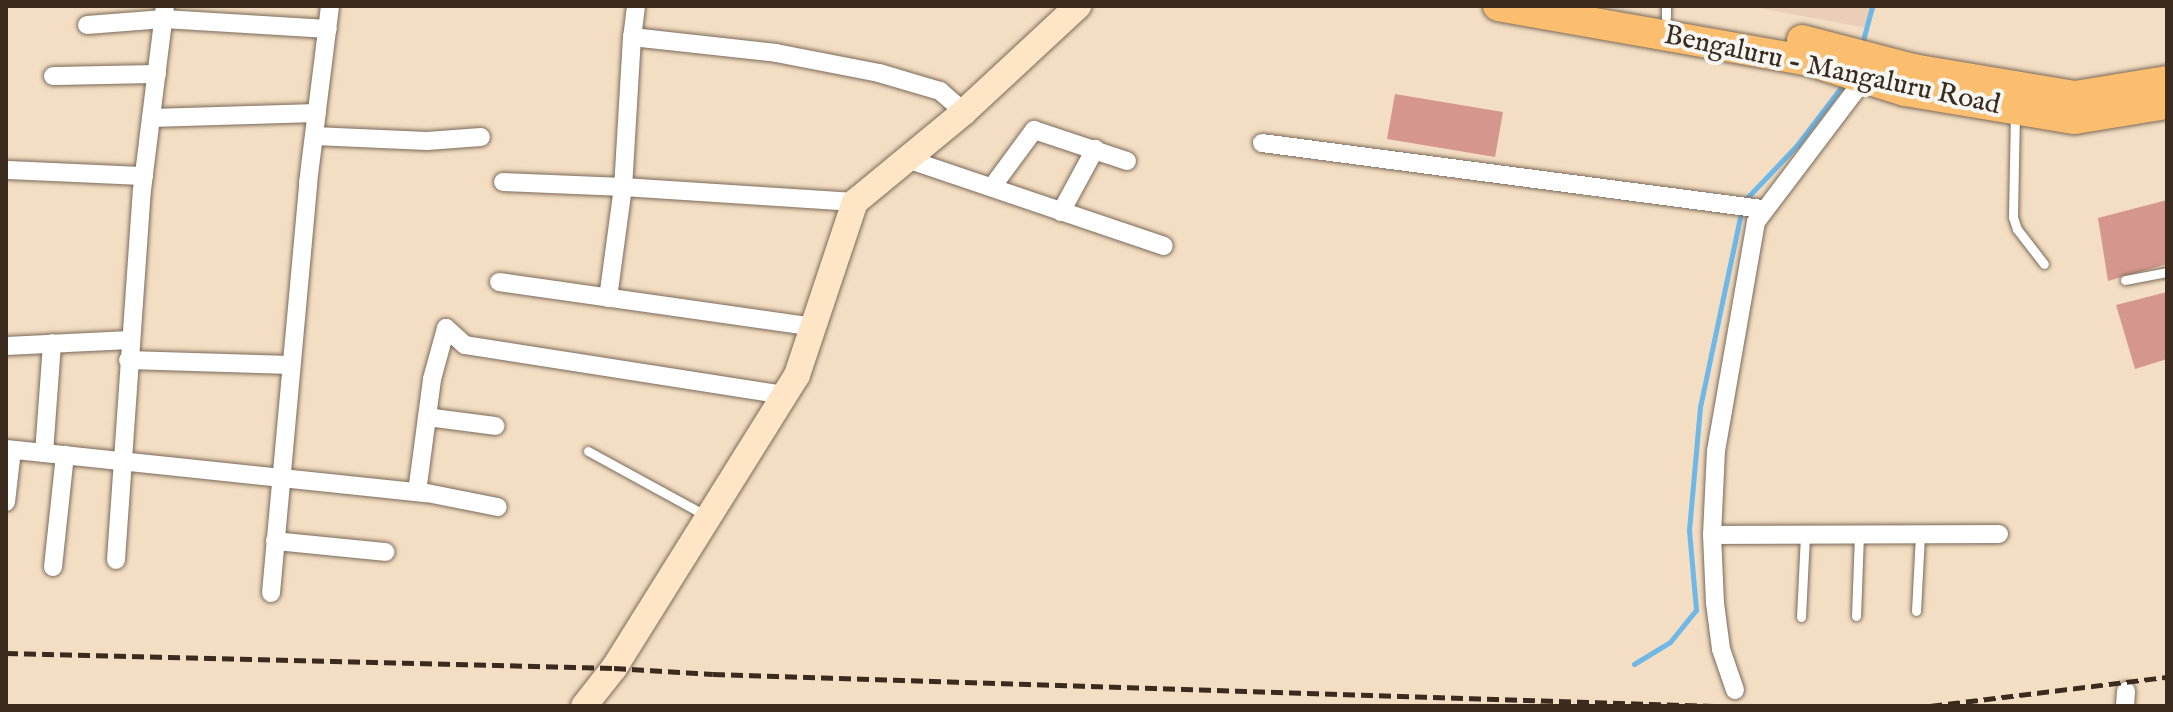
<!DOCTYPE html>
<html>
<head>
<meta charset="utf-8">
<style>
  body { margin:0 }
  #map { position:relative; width:2173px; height:712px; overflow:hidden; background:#f3dec3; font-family:"IM FELL English",serif }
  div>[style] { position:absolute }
  .built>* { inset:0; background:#eaceb7 }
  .stream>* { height:5px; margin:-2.5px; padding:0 2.5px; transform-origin:2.5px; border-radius:2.5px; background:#6eb7e6 }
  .building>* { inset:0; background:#d5978d }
  .roads { filter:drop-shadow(0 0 2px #7b6958) drop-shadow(0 0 2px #7b6958) }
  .service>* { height:9px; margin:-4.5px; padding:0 4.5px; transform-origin:4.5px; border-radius:4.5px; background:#fff }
  .minor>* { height:18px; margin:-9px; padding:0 9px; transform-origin:9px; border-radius:9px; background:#fff }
  .secondary>* { height:26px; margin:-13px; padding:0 13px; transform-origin:13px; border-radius:13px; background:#fde5c5 }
  .trunk>* { height:30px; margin:-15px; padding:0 15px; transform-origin:15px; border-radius:15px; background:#fbbd6e }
  .rail>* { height:5px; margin-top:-2.5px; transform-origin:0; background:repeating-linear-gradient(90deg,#3b2a1e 0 12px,transparent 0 18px) }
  span { translate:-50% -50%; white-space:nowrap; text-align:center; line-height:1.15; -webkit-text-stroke:8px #f6f6f2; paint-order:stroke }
  .street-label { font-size:28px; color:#3b2a1e }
  .frame { position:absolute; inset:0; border:8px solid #3b2a1e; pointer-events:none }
</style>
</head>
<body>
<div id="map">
  <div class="built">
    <div style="clip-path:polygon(1748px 6px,1877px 6px,1867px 28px)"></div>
  </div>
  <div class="stream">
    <div style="left:1862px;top:44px;width:39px;rotate:-75deg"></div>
    <div style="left:1743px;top:202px;width:79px;rotate:-46.5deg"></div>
    <div style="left:1797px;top:145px;width:79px;rotate:-52.7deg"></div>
    <div style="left:1634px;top:664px;width:42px;rotate:-31.4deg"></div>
    <div style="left:1670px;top:642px;width:41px;rotate:-50.9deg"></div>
    <div style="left:1696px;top:610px;width:80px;rotate:-95deg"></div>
    <div style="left:1689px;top:530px;width:123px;rotate:-84.9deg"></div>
    <div style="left:1700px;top:407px;width:199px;rotate:-78.1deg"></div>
  </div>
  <div class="building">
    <div style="clip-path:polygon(1395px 94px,1503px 112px,1495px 157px,1387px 139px)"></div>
    <div style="clip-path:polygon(2167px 200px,2167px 264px,2108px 281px,2098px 218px)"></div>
    <div style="clip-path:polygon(2167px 292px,2167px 359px,2135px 369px,2116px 305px)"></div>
  </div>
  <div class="roads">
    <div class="service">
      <div style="left:1666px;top:17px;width:11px;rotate:-90deg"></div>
      <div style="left:2015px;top:112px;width:105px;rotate:91.1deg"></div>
      <div style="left:2013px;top:217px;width:13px;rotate:72deg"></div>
      <div style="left:2017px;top:229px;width:44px;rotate:52.4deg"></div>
      <div style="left:2125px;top:280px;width:43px;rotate:-10.8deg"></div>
      <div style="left:588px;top:451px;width:133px;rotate:28.7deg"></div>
      <div style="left:1916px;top:611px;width:77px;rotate:-87deg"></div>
      <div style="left:1856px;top:616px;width:82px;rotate:-87.9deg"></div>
      <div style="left:1801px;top:617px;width:83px;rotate:-87.2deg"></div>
    </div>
    <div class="minor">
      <div style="left:636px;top:6px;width:31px;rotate:97deg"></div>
      <div style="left:632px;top:37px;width:145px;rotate:6.3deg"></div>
      <div style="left:776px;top:53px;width:105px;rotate:11deg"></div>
      <div style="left:879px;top:73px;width:64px;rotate:16.4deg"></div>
      <div style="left:940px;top:91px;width:32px;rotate:41deg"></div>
      <div style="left:87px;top:25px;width:77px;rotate:-4.5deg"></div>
      <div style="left:164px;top:19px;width:164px;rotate:3.5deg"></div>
      <div style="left:632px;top:37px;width:150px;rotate:93.4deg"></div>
      <div style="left:623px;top:187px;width:232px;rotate:3.7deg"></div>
      <div style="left:53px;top:76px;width:104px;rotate:-1.1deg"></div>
      <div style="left:151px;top:118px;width:166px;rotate:-1.7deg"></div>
      <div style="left:314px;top:136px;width:113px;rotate:2.5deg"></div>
      <div style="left:427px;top:141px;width:54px;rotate:-4.2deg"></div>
      <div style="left:1262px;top:143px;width:504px;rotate:7.52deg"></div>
      <div style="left:907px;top:159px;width:271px;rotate:18.7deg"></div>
      <div style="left:6px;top:170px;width:138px;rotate:2.5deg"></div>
      <div style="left:503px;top:182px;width:120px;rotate:2.4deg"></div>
      <div style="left:623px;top:187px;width:112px;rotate:97.7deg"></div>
      <div style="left:992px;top:187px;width:71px;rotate:-53.6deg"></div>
      <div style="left:1034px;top:130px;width:98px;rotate:18.4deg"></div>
      <div style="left:1061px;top:212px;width:72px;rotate:-61.6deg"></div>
      <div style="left:499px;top:282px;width:318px;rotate:8.1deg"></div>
      <div style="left:6px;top:346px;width:124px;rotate:-2.8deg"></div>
      <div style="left:128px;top:360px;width:163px;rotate:1.8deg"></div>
      <div style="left:427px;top:417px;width:69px;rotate:7.5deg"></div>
      <div style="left:6px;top:449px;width:423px;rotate:6deg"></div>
      <div style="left:427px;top:493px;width:72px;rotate:11.2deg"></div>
      <div style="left:44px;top:453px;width:110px;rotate:-85.8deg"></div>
      <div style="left:417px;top:492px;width:114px;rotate:-82.4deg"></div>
      <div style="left:432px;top:379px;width:53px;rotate:-74.6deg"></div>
      <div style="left:446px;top:328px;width:25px;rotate:42deg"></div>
      <div style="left:465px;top:345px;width:323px;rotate:8.9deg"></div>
      <div style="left:6px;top:502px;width:52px;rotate:-83.4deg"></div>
      <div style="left:1712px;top:535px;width:287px;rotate:-0.2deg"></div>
      <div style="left:275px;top:541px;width:111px;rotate:5.7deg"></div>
      <div style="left:116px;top:560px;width:371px;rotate:-86deg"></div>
      <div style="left:142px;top:190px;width:185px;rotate:-82.9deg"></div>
      <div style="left:53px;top:567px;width:113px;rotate:-83.9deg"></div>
      <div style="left:271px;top:593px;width:412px;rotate:-84.8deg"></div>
      <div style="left:308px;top:183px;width:178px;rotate:-82.9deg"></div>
      <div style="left:1735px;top:690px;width:43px;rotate:-108.9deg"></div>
      <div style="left:1721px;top:649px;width:46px;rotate:-97.4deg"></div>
      <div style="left:1715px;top:603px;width:68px;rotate:-92.5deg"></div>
      <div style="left:1712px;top:535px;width:84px;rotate:-87.3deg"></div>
      <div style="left:1716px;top:451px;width:232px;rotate:-80.1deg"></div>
      <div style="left:1756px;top:222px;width:179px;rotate:-52.9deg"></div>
      <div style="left:2125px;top:706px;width:15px;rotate:-86deg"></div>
    </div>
    <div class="secondary">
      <div style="left:584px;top:706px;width:48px;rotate:-51.7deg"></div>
      <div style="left:614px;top:668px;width:345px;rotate:-58deg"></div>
      <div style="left:797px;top:375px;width:182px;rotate:-71.5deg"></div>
      <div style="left:855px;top:202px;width:141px;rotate:-39.5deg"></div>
      <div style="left:964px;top:112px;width:156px;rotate:-42.9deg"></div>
    </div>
    <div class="trunk">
      <div style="left:1498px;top:6px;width:316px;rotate:10deg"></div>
      <div style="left:1809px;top:61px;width:101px;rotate:17.4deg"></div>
      <div style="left:1905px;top:91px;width:172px;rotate:9.4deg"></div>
      <div style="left:2075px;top:119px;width:93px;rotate:-9.3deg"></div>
      <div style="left:1802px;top:40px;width:115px;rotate:14.6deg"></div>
      <div style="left:1913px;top:69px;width:164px;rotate:9.5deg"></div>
      <div style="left:2075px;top:96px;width:93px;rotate:-9.3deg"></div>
    </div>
  </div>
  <div class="rail">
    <div style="left:6px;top:653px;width:608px;rotate:1.41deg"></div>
    <div style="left:614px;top:668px;width:99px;rotate:3.5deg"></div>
    <div style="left:713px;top:674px;width:1001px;rotate:1.83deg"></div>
    <div style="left:1930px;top:706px;width:239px;rotate:-7deg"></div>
  </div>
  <div class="street-label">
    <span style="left:1832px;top:71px;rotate:12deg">Bengaluru - Mangaluru Road</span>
  </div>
  <div class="frame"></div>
</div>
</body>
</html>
